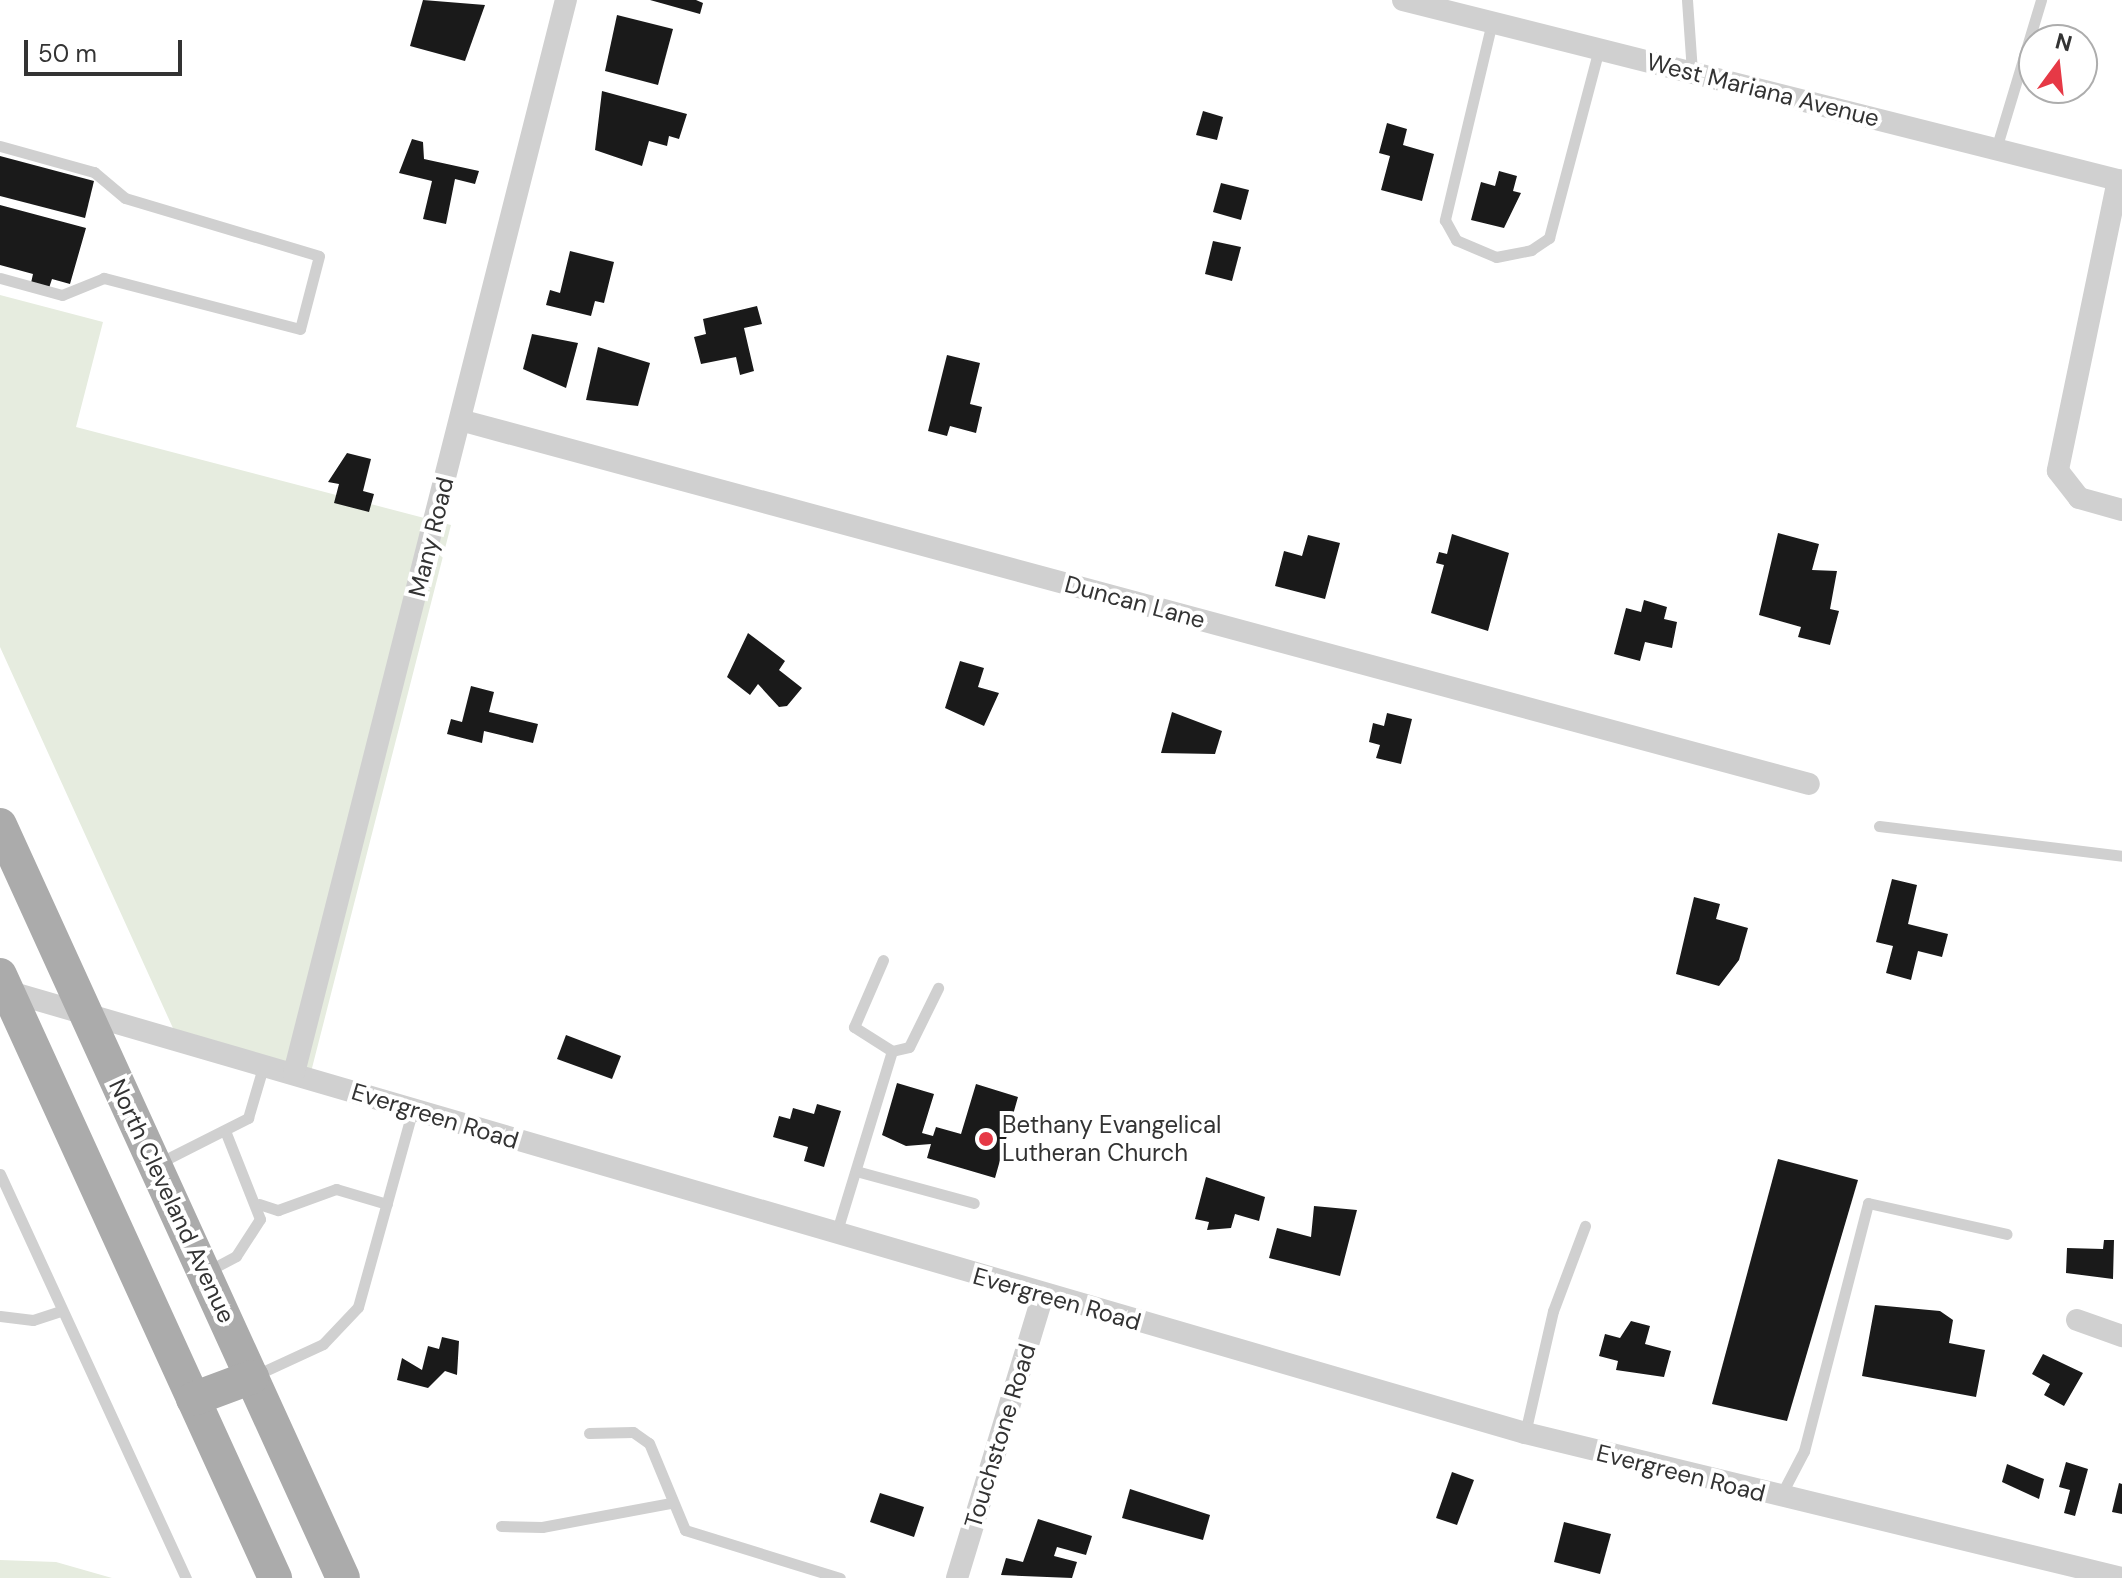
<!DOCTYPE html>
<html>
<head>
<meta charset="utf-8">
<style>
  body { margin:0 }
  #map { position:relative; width:2122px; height:1578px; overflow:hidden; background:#fff; font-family:"DM Sans",sans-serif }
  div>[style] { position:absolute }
  .green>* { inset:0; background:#e6ecdf }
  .building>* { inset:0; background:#1a1a1a }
  .service>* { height:11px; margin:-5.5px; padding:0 5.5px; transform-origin:5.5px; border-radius:5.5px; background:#d0d0d0 }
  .minor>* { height:22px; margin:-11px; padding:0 11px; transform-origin:11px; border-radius:11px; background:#d0d0d0 }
  .primary>* { height:34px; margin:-17px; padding:0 17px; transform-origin:17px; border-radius:17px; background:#ababab }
  .dots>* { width:22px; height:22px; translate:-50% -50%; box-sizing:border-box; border:4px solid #fff; border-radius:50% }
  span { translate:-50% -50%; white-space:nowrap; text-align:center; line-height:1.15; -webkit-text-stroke:8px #fff; paint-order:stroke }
  .street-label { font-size:24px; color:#333 }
  .poi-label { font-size:24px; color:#333 }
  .left { translate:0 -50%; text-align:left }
  .north { position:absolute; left:2018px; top:24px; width:80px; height:80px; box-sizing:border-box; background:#fff; border:2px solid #adadad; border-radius:50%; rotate:15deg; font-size:22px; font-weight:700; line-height:32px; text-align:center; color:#333 }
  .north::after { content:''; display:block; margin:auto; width:28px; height:36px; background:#e63946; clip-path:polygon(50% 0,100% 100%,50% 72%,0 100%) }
  .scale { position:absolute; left:24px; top:40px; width:158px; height:36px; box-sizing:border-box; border:4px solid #333; border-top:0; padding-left:10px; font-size:24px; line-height:28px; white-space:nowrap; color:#333; -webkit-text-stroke:6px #fff; paint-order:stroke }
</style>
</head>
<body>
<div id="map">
  <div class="green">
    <div style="clip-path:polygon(0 295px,103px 322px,76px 427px,451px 525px,311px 1072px,177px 1037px,0 647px)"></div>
    <div style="clip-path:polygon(0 1560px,56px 1562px,112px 1578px,0 1578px)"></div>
  </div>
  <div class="building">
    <div style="clip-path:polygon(423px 0,485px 5px,465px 61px,410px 46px)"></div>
    <div style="clip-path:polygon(650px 0,696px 0,703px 3px,700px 14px)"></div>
    <div style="clip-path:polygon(617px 15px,673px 29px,658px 85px,605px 71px)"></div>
    <div style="clip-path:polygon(602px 91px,687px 114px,679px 139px,669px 136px,667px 146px,649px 141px,642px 166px,595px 150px)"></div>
    <div style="clip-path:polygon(1203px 111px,1223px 117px,1217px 140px,1196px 135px)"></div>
    <div style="clip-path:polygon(1387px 123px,1407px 129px,1403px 145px,1434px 154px,1422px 201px,1381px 190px,1390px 156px,1379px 153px)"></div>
    <div style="clip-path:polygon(412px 139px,423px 142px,424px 159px,479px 171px,475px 184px,455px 179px,446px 224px,423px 219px,432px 181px,399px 173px)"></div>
    <div style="clip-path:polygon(0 156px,94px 181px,85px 218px,0 196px)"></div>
    <div style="clip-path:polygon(1499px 171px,1517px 176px,1513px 191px,1521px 193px,1504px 228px,1471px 220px,1481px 182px,1495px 186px)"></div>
    <div style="clip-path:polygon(1221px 183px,1249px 190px,1241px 220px,1213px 212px)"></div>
    <div style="clip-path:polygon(0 205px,86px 228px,70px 284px,52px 279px,49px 288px,31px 283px,33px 274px,0 265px)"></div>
    <div style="clip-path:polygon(1213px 241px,1241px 247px,1232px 281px,1205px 274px)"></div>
    <div style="clip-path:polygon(570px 251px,614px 262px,604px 303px,595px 301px,591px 316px,546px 305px,550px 290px,560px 293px)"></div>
    <div style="clip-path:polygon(757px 306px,762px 324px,744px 328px,754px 371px,740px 375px,736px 357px,701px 364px,694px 337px,706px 334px,703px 319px)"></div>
    <div style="clip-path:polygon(532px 334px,578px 343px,566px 388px,523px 369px)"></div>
    <div style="clip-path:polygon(598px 347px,650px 363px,638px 406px,586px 400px)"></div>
    <div style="clip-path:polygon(947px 355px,980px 363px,970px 404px,982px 407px,976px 433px,950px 426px,947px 436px,928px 431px)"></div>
    <div style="clip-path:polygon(347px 453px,371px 459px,363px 491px,374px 494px,369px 512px,334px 503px,339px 484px,328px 482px)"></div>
    <div style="clip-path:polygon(1778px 533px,1819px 544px,1812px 570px,1837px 571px,1830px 609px,1839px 611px,1830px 645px,1798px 637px,1801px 627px,1759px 615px)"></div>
    <div style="clip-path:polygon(1452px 534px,1509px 553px,1488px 631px,1431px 613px,1444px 565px,1436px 563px,1439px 552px,1447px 554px)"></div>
    <div style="clip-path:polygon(1308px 535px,1340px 543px,1325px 599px,1275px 586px,1284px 551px,1302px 556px)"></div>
    <div style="clip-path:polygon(1644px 600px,1667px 607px,1664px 619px,1677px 622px,1672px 648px,1645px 642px,1640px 661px,1614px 654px,1626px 608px,1641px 612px)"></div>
    <div style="clip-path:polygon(748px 633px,785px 661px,779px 670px,802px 688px,787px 706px,779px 707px,758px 684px,750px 695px,727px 677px)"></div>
    <div style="clip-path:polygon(960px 661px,984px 668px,978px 687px,999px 693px,984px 726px,945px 708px)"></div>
    <div style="clip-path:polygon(471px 686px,494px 692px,489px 712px,538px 724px,533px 743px,484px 731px,482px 743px,447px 734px,451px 719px,462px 722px)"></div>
    <div style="clip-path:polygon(1172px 712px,1222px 731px,1215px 754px,1161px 753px)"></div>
    <div style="clip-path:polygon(1387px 713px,1412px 719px,1401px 764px,1376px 758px,1380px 745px,1369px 742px,1373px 723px,1384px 726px)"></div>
    <div style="clip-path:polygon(1892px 879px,1917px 885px,1908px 924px,1948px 934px,1942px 957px,1918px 951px,1911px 980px,1886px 973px,1893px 946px,1876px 942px)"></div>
    <div style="clip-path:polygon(1694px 897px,1720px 904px,1716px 919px,1748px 928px,1739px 960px,1719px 986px,1676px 974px)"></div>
    <div style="clip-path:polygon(566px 1035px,621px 1056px,612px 1079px,557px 1059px)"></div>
    <div style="clip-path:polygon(897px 1083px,934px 1094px,922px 1133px,933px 1136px,936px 1127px,961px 1134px,976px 1084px,1018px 1097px,995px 1178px,927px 1158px,931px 1144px,906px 1146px,882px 1135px)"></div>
    <div style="clip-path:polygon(817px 1104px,841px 1111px,824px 1167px,804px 1161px,808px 1147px,773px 1137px,779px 1116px,790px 1119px,793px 1108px,814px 1114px)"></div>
    <div style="clip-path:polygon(1778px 1159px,1858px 1180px,1787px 1421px,1712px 1404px)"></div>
    <div style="clip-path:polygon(1206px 1177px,1265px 1197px,1259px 1221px,1235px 1214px,1231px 1228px,1207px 1230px,1209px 1222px,1195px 1219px)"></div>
    <div style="clip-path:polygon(1314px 1206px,1357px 1210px,1340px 1276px,1269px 1258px,1277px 1228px,1311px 1237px)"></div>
    <div style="clip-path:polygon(2104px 1240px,2114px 1240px,2113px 1279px,2066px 1273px,2067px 1248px,2103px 1249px)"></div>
    <div style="clip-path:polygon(1875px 1305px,1940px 1311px,1953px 1320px,1949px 1343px,1985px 1350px,1976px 1397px,1862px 1376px)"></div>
    <div style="clip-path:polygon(1631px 1321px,1650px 1326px,1645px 1344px,1671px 1351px,1664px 1377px,1616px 1370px,1618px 1361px,1599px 1356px,1605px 1334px,1620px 1338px)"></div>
    <div style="clip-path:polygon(442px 1337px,459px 1341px,457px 1375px,445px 1371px,428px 1388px,397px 1380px,402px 1358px,422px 1370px,428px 1346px,439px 1349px)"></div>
    <div style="clip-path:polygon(2043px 1354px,2083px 1373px,2064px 1406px,2044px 1395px,2050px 1384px,2032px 1374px)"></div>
    <div style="clip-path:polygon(2066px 1462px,2088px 1469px,2075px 1516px,2064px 1513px,2070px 1490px,2059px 1487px)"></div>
    <div style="clip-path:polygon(2007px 1464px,2044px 1479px,2039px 1499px,2002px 1482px)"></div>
    <div style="clip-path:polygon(1452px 1472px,1474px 1480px,1457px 1525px,1436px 1518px)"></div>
    <div style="clip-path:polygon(2119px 1483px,2122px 1484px,2122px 1514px,2112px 1512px)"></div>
    <div style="clip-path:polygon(1130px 1489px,1210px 1515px,1203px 1540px,1122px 1518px)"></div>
    <div style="clip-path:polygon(880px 1493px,924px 1507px,914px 1537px,870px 1522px)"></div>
    <div style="clip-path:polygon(1038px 1519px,1092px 1536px,1086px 1555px,1057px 1547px,1054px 1556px,1077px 1562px,1072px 1578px,1001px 1575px,1006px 1558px,1023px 1562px)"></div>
    <div style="clip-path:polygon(1564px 1522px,1611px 1534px,1600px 1574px,1554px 1562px)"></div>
  </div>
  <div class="service">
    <div style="left:1687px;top:0;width:72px;rotate:86deg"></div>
    <div style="left:1492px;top:22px;width:204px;rotate:103.4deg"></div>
    <div style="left:1445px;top:220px;width:23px;rotate:61deg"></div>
    <div style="left:1456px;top:240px;width:43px;rotate:23deg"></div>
    <div style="left:1496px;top:257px;width:36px;rotate:-11deg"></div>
    <div style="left:1531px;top:250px;width:22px;rotate:-34deg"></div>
    <div style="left:1549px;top:238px;width:196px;rotate:-75.2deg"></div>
    <div style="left:0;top:146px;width:98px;rotate:15.5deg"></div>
    <div style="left:94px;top:172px;width:40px;rotate:40deg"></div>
    <div style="left:125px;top:198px;width:202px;rotate:16.6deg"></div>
    <div style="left:319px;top:256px;width:75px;rotate:104.6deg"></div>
    <div style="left:300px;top:329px;width:203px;rotate:-165.4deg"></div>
    <div style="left:104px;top:278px;width:45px;rotate:158deg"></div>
    <div style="left:62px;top:295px;width:64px;rotate:-164.7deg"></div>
    <div style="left:1996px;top:149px;width:156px;rotate:-73.2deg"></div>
    <div style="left:1879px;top:826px;width:245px;rotate:7deg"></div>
    <div style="left:892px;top:1051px;width:17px;rotate:-13deg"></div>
    <div style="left:909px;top:1047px;width:66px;rotate:-63.8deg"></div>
    <div style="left:159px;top:1163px;width:100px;rotate:-26.8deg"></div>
    <div style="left:248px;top:1118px;width:56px;rotate:-73.5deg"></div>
    <div style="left:856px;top:1171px;width:122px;rotate:15.2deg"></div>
    <div style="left:0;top:1174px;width:445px;rotate:65.3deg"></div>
    <div style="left:259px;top:1204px;width:20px;rotate:18deg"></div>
    <div style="left:278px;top:1210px;width:62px;rotate:-19.9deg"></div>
    <div style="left:336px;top:1189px;width:53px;rotate:16.4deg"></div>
    <div style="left:836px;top:1234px;width:191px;rotate:-73deg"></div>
    <div style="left:892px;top:1051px;width:45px;rotate:-147.7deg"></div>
    <div style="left:854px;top:1027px;width:73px;rotate:-66.6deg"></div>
    <div style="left:206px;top:1272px;width:34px;rotate:-28deg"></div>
    <div style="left:236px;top:1256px;width:44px;rotate:-57deg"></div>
    <div style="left:260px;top:1219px;width:92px;rotate:-111.6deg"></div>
    <div style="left:0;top:1316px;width:33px;rotate:7deg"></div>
    <div style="left:33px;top:1320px;width:29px;rotate:-18deg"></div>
    <div style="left:256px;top:1375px;width:74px;rotate:-24.8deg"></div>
    <div style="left:323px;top:1344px;width:51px;rotate:-46.6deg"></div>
    <div style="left:358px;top:1307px;width:205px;rotate:-74.5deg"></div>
    <div style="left:589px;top:1433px;width:44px;rotate:-1.3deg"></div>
    <div style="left:633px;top:1432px;width:19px;rotate:35deg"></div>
    <div style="left:649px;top:1443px;width:94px;rotate:67.5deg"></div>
    <div style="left:685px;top:1530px;width:162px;rotate:17.2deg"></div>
    <div style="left:1525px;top:1433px;width:125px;rotate:-77.1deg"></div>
    <div style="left:1553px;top:1311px;width:91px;rotate:-69.4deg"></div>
    <div style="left:1780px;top:1497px;width:52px;rotate:-62.4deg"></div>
    <div style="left:1804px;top:1451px;width:256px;rotate:-75.5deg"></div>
    <div style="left:1868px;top:1203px;width:142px;rotate:12.6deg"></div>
    <div style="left:501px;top:1526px;width:41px;rotate:1.4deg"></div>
    <div style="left:542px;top:1527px;width:130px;rotate:-10.6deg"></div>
  </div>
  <div class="minor">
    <div style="left:1403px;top:0;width:741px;rotate:14.13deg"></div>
    <div style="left:2118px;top:180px;width:297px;rotate:101.7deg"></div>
    <div style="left:2058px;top:471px;width:34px;rotate:52deg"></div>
    <div style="left:2079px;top:498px;width:45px;rotate:15.6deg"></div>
    <div style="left:460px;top:420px;width:1397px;rotate:15.1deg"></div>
    <div style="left:0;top:989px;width:1588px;rotate:16.23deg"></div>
    <div style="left:1525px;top:1433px;width:614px;rotate:13.65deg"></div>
    <div style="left:294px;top:1073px;width:1107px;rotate:-75.78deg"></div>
    <div style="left:2077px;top:1320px;width:48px;rotate:19.6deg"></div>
    <div style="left:957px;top:1578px;width:296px;rotate:-73.1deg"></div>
  </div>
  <div class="primary">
    <div style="left:0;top:825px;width:827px;rotate:65.51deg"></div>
    <div style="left:0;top:975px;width:663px;rotate:65.48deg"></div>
    <div style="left:193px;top:1399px;width:63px;rotate:-20.4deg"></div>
  </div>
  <div class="dots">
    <div style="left:986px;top:1139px;background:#e63946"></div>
  </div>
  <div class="street-label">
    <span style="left:1763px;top:90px;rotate:14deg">West Mariana Avenue</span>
    <span style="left:431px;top:537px;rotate:-76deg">Many Road</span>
    <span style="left:1135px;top:602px;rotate:15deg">Duncan Lane</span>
    <span style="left:435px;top:1116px;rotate:17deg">Evergreen Road</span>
    <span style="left:172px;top:1201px;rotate:65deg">North Cleveland Avenue</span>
    <span style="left:1057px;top:1299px;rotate:16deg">Evergreen Road</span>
    <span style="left:1000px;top:1436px;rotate:-73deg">Touchstone Road</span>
    <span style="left:1681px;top:1473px;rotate:14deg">Evergreen Road</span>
  </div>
  <div class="poi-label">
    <span class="left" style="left:1002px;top:1139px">Bethany Evangelical<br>Lutheran Church</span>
  </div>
  <div class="north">N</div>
  <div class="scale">50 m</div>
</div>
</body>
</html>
